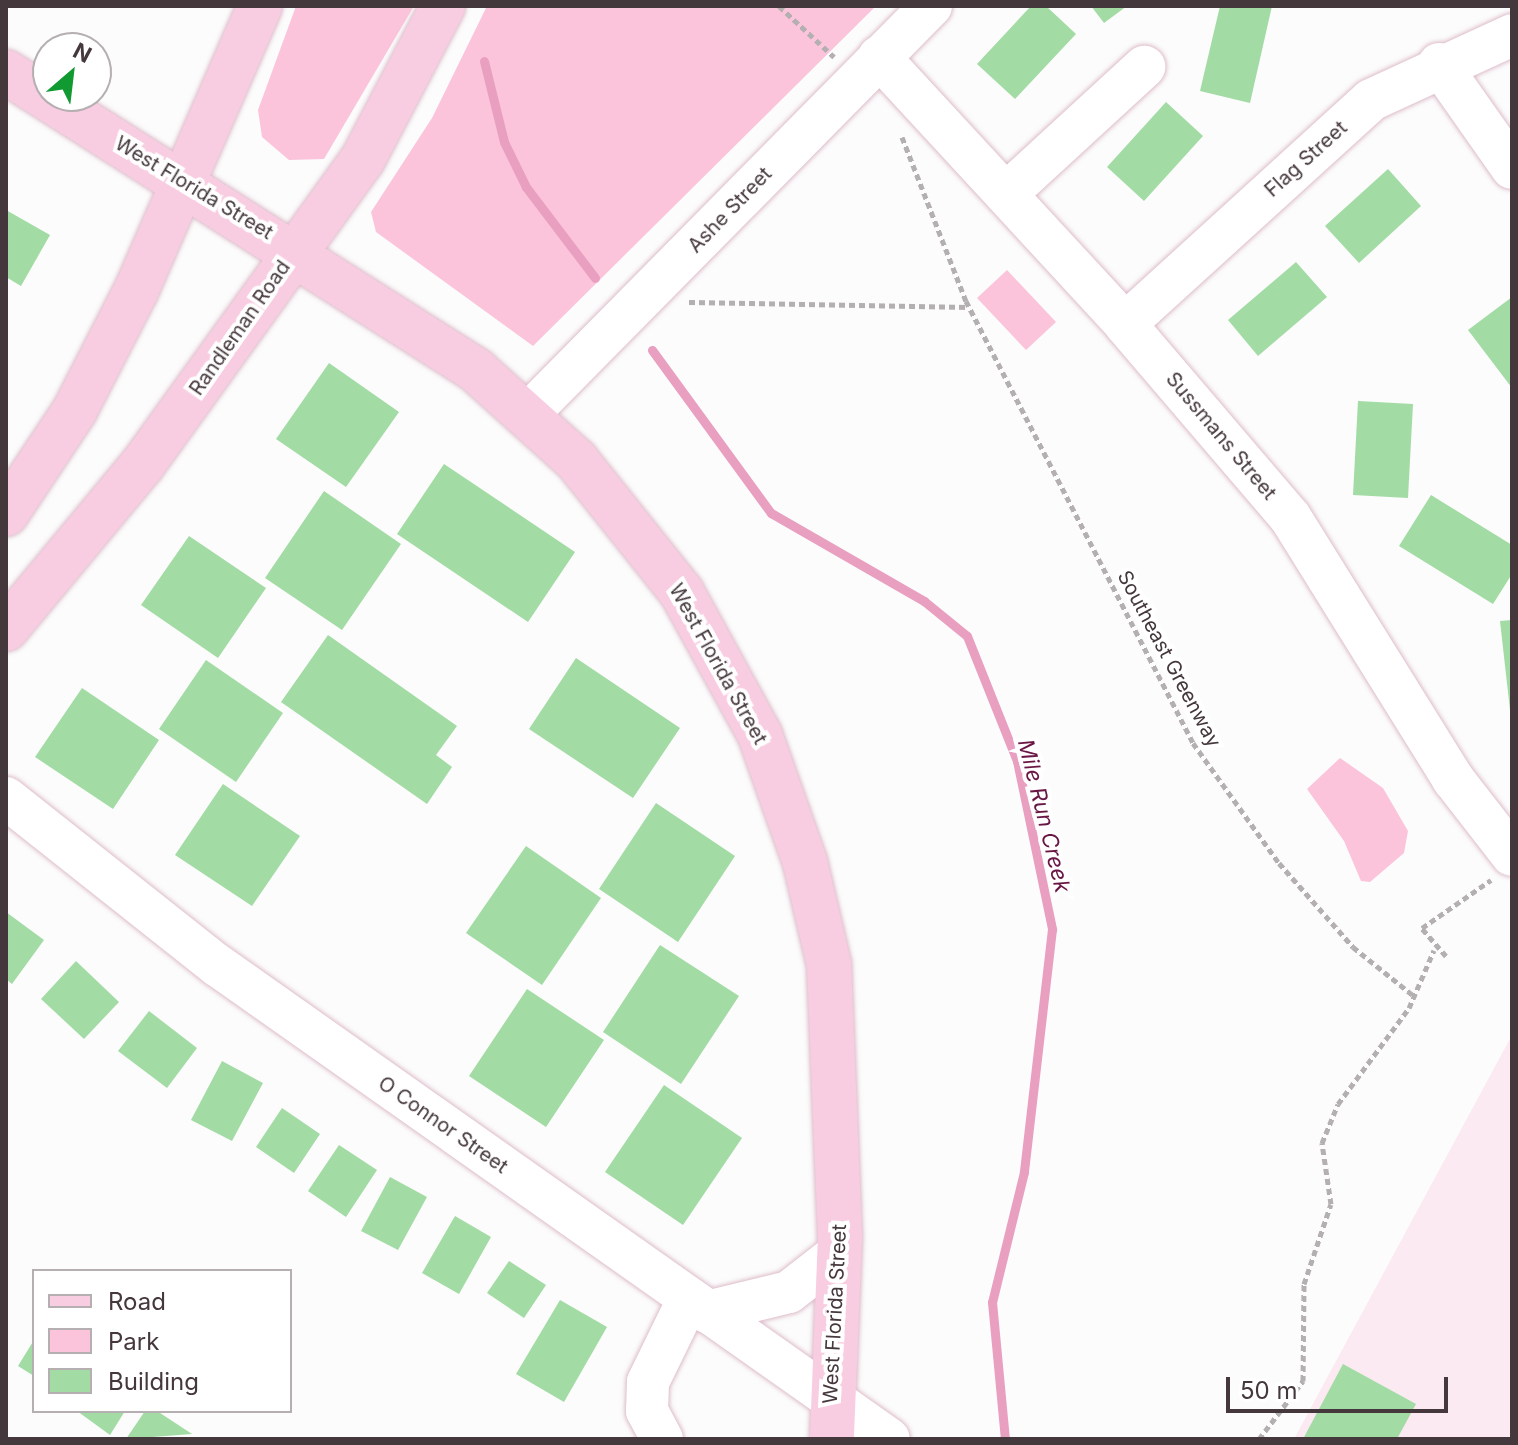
<!DOCTYPE html>
<html>
<head>
<meta charset="utf-8">
<style>
  body { margin:0 }
  #map { position:relative; width:1518px; height:1445px; overflow:hidden; background:#fcfcfc; font-family:Inter,sans-serif }
  div>[style] { position:absolute }
  .built>* { inset:0; background:#fbeaf1 }
  .green>* { inset:0; background:#fbc4db }
  .stream>* { height:9px; margin:-4.5px; padding:0 4.5px; transform-origin:4.5px; border-radius:4.5px; background:#e89fc0 }
  .building>* { inset:0; background:#a2dba4 }
  .path>* { height:5px; margin-top:-2.5px; transform-origin:0; background:repeating-linear-gradient(90deg,#b4afb1 0 6px,transparent 0 10px) }
  .roads { filter:drop-shadow(0 0 2px #ddbdca) drop-shadow(0 0 2px #ddbdca) }
  .minor>* { height:42px; margin:-21px; padding:0 21px; transform-origin:21px; border-radius:21px; background:#fff }
  .major>* { height:44px; margin:-22px; padding:0 22px; transform-origin:22px; border-radius:22px; background:#f9cde1 }
  span { translate:-50% -50%; white-space:nowrap; text-align:center; line-height:1.15; -webkit-text-stroke:8px #fff; paint-order:stroke }
  .street-label { font-size:20px; color:#45383d }
  .water-label { font-size:22px; color:#691645; font-style:italic }
  .frame { position:absolute; inset:0; border:8px solid #45383d; pointer-events:none }
  .legend { position:absolute; left:32px; top:1269px; width:260px; height:144px; box-sizing:border-box; background:#fff; border:2px solid #b5afb1; margin:0; padding:10px 14px; list-style:none; font-size:24px; color:#45383d }
  .legend li { display:flex; align-items:center; gap:16px; height:40px }
  .legend b { width:40px; border:2px solid #b5afb1 }
  .north { position:absolute; left:32px; top:32px; width:80px; height:80px; box-sizing:border-box; background:#fff; border:2px solid #b5afb1; border-radius:50%; rotate:28deg; font-size:22px; font-weight:700; line-height:32px; text-align:center; color:#45383d }
  .north::after { content:''; display:block; margin:auto; width:28px; height:36px; background:#109a31; clip-path:polygon(50% 0,100% 100%,50% 72%,0 100%) }
  .scale { position:absolute; left:1226px; top:1377px; width:222px; height:36px; box-sizing:border-box; border:4px solid #45383d; border-top:0; padding-left:10px; font-size:24px; line-height:28px; white-space:nowrap; color:#45383d; -webkit-text-stroke:6px #fff; paint-order:stroke }
</style>
</head>
<body>
<div id="map">
  <div class="built">
    <div style="clip-path:polygon(1512px 1035px,1512px 1439px,1294px 1439px)"></div>
  </div>
  <div class="green">
    <div style="clip-path:polygon(296px 6px,414px 6px,324px 159px,289px 160px,262px 137px,258px 110px)"></div>
    <div style="clip-path:polygon(487px 6px,876px 6px,533px 346px,376px 232px,371px 212px,432px 118px)"></div>
    <div style="clip-path:polygon(1007px 270px,1056px 322px,1026px 350px,977px 298px)"></div>
    <div style="clip-path:polygon(1340px 758px,1383px 788px,1408px 831px,1404px 853px,1370px 882px,1361px 881px,1344px 841px,1307px 789px)"></div>
  </div>
  <div class="stream">
    <div style="left:484px;top:61px;width:83px;rotate:76.1deg"></div>
    <div style="left:504px;top:142px;width:50px;rotate:63.9deg"></div>
    <div style="left:526px;top:187px;width:114px;rotate:52.8deg"></div>
    <div style="left:652px;top:350px;width:202px;rotate:53.9deg"></div>
    <div style="left:771px;top:513px;width:177px;rotate:29.9deg"></div>
    <div style="left:924px;top:601px;width:55px;rotate:39.1deg"></div>
    <div style="left:967px;top:636px;width:135px;rotate:68.2deg"></div>
    <div style="left:1017px;top:761px;width:172px;rotate:78.2deg"></div>
    <div style="left:1052px;top:929px;width:245px;rotate:96.6deg"></div>
    <div style="left:1024px;top:1172px;width:134px;rotate:103.8deg"></div>
    <div style="left:992px;top:1302px;width:138px;rotate:84.6deg"></div>
  </div>
  <div class="building">
    <div style="clip-path:polygon(1031px 6px,1046px 6px,1076px 34px,1015px 99px,977px 64px)"></div>
    <div style="clip-path:polygon(1091px 6px,1127px 6px,1104px 23px)"></div>
    <div style="clip-path:polygon(1220px 6px,1272px 6px,1250px 103px,1200px 91px)"></div>
    <div style="clip-path:polygon(1166px 102px,1203px 136px,1144px 201px,1107px 167px)"></div>
    <div style="clip-path:polygon(1388px 169px,1421px 206px,1359px 263px,1325px 226px)"></div>
    <div style="clip-path:polygon(6px 210px,50px 235px,21px 286px,6px 277px)"></div>
    <div style="clip-path:polygon(1296px 262px,1327px 297px,1258px 356px,1228px 320px)"></div>
    <div style="clip-path:polygon(1512px 297px,1512px 388px,1468px 330px)"></div>
    <div style="clip-path:polygon(329px 363px,399px 412px,346px 487px,276px 439px)"></div>
    <div style="clip-path:polygon(1358px 401px,1413px 404px,1408px 498px,1353px 495px)"></div>
    <div style="clip-path:polygon(444px 464px,575px 552px,528px 622px,397px 534px)"></div>
    <div style="clip-path:polygon(324px 491px,401px 544px,342px 630px,265px 578px)"></div>
    <div style="clip-path:polygon(1431px 495px,1512px 545px,1512px 574px,1493px 604px,1399px 546px)"></div>
    <div style="clip-path:polygon(189px 536px,266px 588px,218px 658px,141px 605px)"></div>
    <div style="clip-path:polygon(1512px 620px,1512px 710px,1510px 710px,1500px 621px)"></div>
    <div style="clip-path:polygon(328px 635px,457px 726px,436px 755px,452px 767px,427px 804px,281px 702px)"></div>
    <div style="clip-path:polygon(576px 658px,680px 728px,633px 798px,529px 729px)"></div>
    <div style="clip-path:polygon(206px 660px,283px 713px,236px 782px,159px 729px)"></div>
    <div style="clip-path:polygon(82px 688px,159px 740px,113px 809px,35px 757px)"></div>
    <div style="clip-path:polygon(223px 784px,300px 836px,252px 906px,175px 855px)"></div>
    <div style="clip-path:polygon(656px 803px,735px 856px,678px 942px,599px 889px)"></div>
    <div style="clip-path:polygon(526px 846px,601px 898px,542px 985px,466px 933px)"></div>
    <div style="clip-path:polygon(6px 912px,44px 940px,12px 984px,6px 979px)"></div>
    <div style="clip-path:polygon(660px 945px,739px 996px,681px 1084px,603px 1032px)"></div>
    <div style="clip-path:polygon(76px 961px,119px 1002px,84px 1039px,41px 999px)"></div>
    <div style="clip-path:polygon(527px 989px,604px 1040px,546px 1127px,469px 1076px)"></div>
    <div style="clip-path:polygon(149px 1011px,197px 1048px,167px 1088px,118px 1051px)"></div>
    <div style="clip-path:polygon(222px 1061px,263px 1083px,232px 1141px,191px 1120px)"></div>
    <div style="clip-path:polygon(664px 1085px,742px 1138px,683px 1225px,605px 1172px)"></div>
    <div style="clip-path:polygon(282px 1108px,320px 1134px,294px 1173px,256px 1147px)"></div>
    <div style="clip-path:polygon(339px 1145px,377px 1170px,346px 1217px,308px 1191px)"></div>
    <div style="clip-path:polygon(390px 1177px,427px 1197px,398px 1250px,361px 1231px)"></div>
    <div style="clip-path:polygon(455px 1216px,491px 1237px,459px 1294px,422px 1273px)"></div>
    <div style="clip-path:polygon(509px 1261px,546px 1285px,524px 1318px,487px 1293px)"></div>
    <div style="clip-path:polygon(560px 1300px,607px 1327px,564px 1402px,516px 1374px)"></div>
    <div style="clip-path:polygon(34px 1340px,34px 1376px,18px 1366px)"></div>
    <div style="clip-path:polygon(1343px 1364px,1416px 1404px,1397px 1439px,1303px 1439px)"></div>
    <div style="clip-path:polygon(77px 1411px,125px 1411px,110px 1435px)"></div>
    <div style="clip-path:polygon(145px 1411px,157px 1411px,192px 1434px,126px 1439px)"></div>
  </div>
  <div class="path">
    <div style="left:779px;top:6px;width:75px;rotate:42.8deg"></div>
    <div style="left:902px;top:137px;width:176px;rotate:68.7deg"></div>
    <div style="left:966px;top:301px;width:497px;rotate:62.8deg"></div>
    <div style="left:1193px;top:743px;width:148px;rotate:54.4deg"></div>
    <div style="left:1279px;top:863px;width:112px;rotate:48.6deg"></div>
    <div style="left:1353px;top:947px;width:78px;rotate:38.8deg"></div>
    <div style="left:689px;top:302px;width:280px;rotate:1deg"></div>
    <div style="left:1446px;top:956px;width:37px;rotate:-131deg"></div>
    <div style="left:1422px;top:928px;width:84px;rotate:-34.8deg"></div>
    <div style="left:1259px;top:1439px;width:73px;rotate:-52.8deg"></div>
    <div style="left:1303px;top:1381px;width:97px;rotate:-89.4deg"></div>
    <div style="left:1304px;top:1284px;width:84px;rotate:-71.4deg"></div>
    <div style="left:1331px;top:1204px;width:62px;rotate:-98.4deg"></div>
    <div style="left:1322px;top:1143px;width:42px;rotate:-67.7deg"></div>
    <div style="left:1338px;top:1104px;width:119px;rotate:-53.5deg"></div>
    <div style="left:1409px;top:1008px;width:63px;rotate:-66.7deg"></div>
  </div>
  <div class="roads">
    <div class="minor">
      <div style="left:879px;top:57px;width:363px;rotate:47.3deg"></div>
      <div style="left:1125px;top:324px;width:254px;rotate:49.5deg"></div>
      <div style="left:1290px;top:517px;width:309px;rotate:58.1deg"></div>
      <div style="left:1453px;top:779px;width:96px;rotate:52.2deg"></div>
      <div style="left:1439px;top:64px;width:127px;rotate:54.9deg"></div>
      <div style="left:1006px;top:194px;width:188px;rotate:-42.6deg"></div>
      <div style="left:1125px;top:324px;width:333px;rotate:-42.3deg"></div>
      <div style="left:1371px;top:100px;width:155px;rotate:-24.7deg"></div>
      <div style="left:529px;top:413px;width:572px;rotate:-45.35deg"></div>
      <div style="left:6px;top:798px;width:269px;rotate:38.4deg"></div>
      <div style="left:217px;top:965px;width:822px;rotate:35.2deg"></div>
      <div style="left:707px;top:1312px;width:84px;rotate:-13.7deg"></div>
      <div style="left:789px;top:1292px;width:63px;rotate:-38deg"></div>
      <div style="left:662px;top:1439px;width:32px;rotate:-118deg"></div>
      <div style="left:647px;top:1411px;width:29px;rotate:-88deg"></div>
      <div style="left:648px;top:1382px;width:93px;rotate:-64deg"></div>
    </div>
    <div class="major">
      <div style="left:6px;top:72px;width:557px;rotate:32.38deg"></div>
      <div style="left:476px;top:370px;width:135px;rotate:42deg"></div>
      <div style="left:576px;top:460px;width:170px;rotate:51.4deg"></div>
      <div style="left:682px;top:593px;width:162px;rotate:61.2deg"></div>
      <div style="left:760px;top:735px;width:135px;rotate:70.5deg"></div>
      <div style="left:805px;top:862px;width:105px;rotate:76.8deg"></div>
      <div style="left:829px;top:964px;width:272px;rotate:87.7deg"></div>
      <div style="left:840px;top:1236px;width:203px;rotate:92.3deg"></div>
      <div style="left:6px;top:514px;width:125px;rotate:-56.4deg"></div>
      <div style="left:75px;top:410px;width:134px;rotate:-62.9deg"></div>
      <div style="left:136px;top:291px;width:311px;rotate:-66.5deg"></div>
      <div style="left:6px;top:629px;width:214px;rotate:-50.3deg"></div>
      <div style="left:143px;top:464px;width:376px;rotate:-54.2deg"></div>
      <div style="left:363px;top:159px;width:173px;rotate:-62.4deg"></div>
    </div>
  </div>
  <div class="street-label">
    <span style="left:1306px;top:159px;rotate:-42deg">Flag Street</span>
    <span style="left:194px;top:188px;rotate:31deg">West Florida Street</span>
    <span style="left:730px;top:210px;rotate:-46deg">Ashe Street</span>
    <span style="left:240px;top:328px;rotate:-55deg">Randleman Road</span>
    <span style="left:1221px;top:436px;rotate:50deg">Sussmans Street</span>
    <span style="left:1169px;top:659px;rotate:62deg">Southeast Greenway</span>
    <span style="left:718px;top:664px;rotate:61deg">West Florida Street</span>
    <span style="left:443px;top:1125px;rotate:35deg">O Connor Street</span>
    <span style="left:835px;top:1314px;rotate:-87deg">West Florida Street</span>
  </div>
  <div class="water-label">
    <span style="left:1044px;top:816px;rotate:76deg">Mile Run Creek</span>
  </div>
  <div class="frame"></div>
  <ul class="legend">
  <li><b style="height:10px;background:#f9cde1"></b>Road</li>
  <li><b style="height:22px;background:#fbc4db"></b>Park</li>
  <li><b style="height:22px;background:#a2dba4"></b>Building</li>
  </ul>
  <div class="north">N</div>
  <div class="scale">50 m</div>
</div>
</body>
</html>
